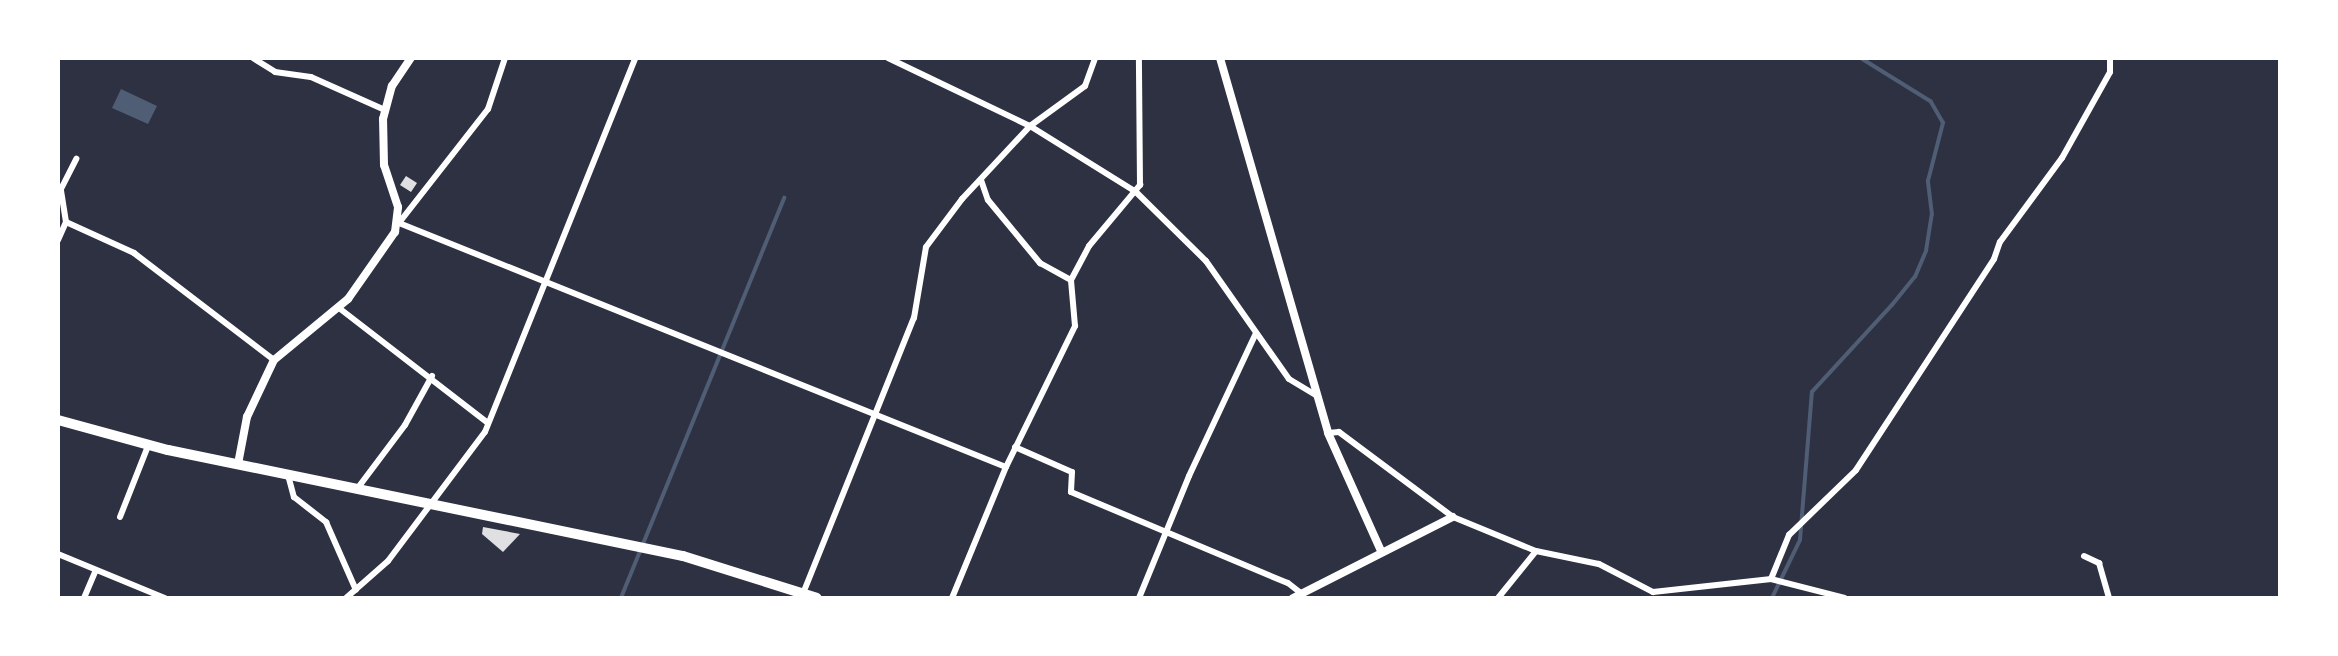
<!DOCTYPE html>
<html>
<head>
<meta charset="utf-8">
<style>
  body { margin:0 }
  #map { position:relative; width:2338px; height:656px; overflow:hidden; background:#2d3142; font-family:Lato,sans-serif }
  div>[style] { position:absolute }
  .water>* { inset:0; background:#4f5d75 }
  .stream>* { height:3.5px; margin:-1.75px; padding:0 1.75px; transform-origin:1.75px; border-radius:1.75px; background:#4f5d75 }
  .building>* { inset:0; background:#e0e0e3 }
  .minor>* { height:6px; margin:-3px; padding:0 3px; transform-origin:3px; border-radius:3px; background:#fff }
  .tertiary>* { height:8px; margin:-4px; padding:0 4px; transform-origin:4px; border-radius:4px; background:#fff }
  .primary>* { height:10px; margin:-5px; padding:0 5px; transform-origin:5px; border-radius:5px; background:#fff }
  span { translate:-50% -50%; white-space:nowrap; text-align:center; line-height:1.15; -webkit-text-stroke:5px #fff; paint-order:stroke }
  .frame { position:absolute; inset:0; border:60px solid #fff; pointer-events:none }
</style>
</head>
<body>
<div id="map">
  <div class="water">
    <div style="clip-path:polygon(121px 89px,157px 106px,148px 124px,112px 108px)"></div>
  </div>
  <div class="stream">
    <div style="left:1826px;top:58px;width:26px"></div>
    <div style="left:621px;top:598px;width:432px;rotate:-67.8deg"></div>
    <div style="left:1772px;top:598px;width:64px;rotate:-64.2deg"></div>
    <div style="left:1800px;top:540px;width:148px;rotate:-85.4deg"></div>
    <div style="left:1812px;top:392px;width:118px;rotate:-47.4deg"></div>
    <div style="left:1892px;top:305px;width:36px;rotate:-51deg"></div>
    <div style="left:1915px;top:277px;width:28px;rotate:-67deg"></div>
    <div style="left:1926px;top:251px;width:36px;rotate:-81deg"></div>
    <div style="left:1932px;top:215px;width:34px;rotate:-97deg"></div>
    <div style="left:1928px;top:181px;width:60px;rotate:-75.5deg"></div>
    <div style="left:1943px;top:123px;width:24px;rotate:-120deg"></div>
    <div style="left:1931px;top:102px;width:84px;rotate:-148.2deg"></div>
  </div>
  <div class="building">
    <div style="clip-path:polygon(406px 176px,417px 183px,411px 192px,400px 185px)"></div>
    <div style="clip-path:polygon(483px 527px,520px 534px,503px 552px,482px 534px)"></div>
  </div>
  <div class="minor">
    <div style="left:253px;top:58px;width:26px;rotate:32deg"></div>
    <div style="left:275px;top:72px;width:36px;rotate:8deg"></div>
    <div style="left:311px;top:77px;width:81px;rotate:24deg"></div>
    <div style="left:505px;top:58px;width:54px;rotate:108.4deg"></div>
    <div style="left:488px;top:109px;width:145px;rotate:128deg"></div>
    <div style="left:399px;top:223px;width:654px;rotate:21.9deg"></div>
    <div style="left:888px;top:58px;width:157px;rotate:25.6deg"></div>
    <div style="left:1030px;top:126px;width:125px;rotate:31.9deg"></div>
    <div style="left:1136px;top:192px;width:98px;rotate:44.6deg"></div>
    <div style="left:1206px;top:261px;width:144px;rotate:54.9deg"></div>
    <div style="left:1289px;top:379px;width:33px;rotate:31deg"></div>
    <div style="left:981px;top:180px;width:21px;rotate:71deg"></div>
    <div style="left:988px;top:200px;width:82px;rotate:50.5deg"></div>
    <div style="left:1040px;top:263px;width:35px;rotate:29deg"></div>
    <div style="left:66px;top:222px;width:33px;rotate:-99deg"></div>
    <div style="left:61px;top:189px;width:34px;rotate:-63deg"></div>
    <div style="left:58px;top:240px;width:20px;rotate:-66deg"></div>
    <div style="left:66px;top:222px;width:75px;rotate:24.5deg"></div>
    <div style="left:134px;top:253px;width:176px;rotate:37.4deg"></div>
    <div style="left:339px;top:308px;width:188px;rotate:37.7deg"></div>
    <div style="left:1328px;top:433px;width:11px;rotate:-5deg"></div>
    <div style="left:1339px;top:432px;width:142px;rotate:36.7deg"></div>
    <div style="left:1453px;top:517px;width:90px;rotate:22.3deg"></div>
    <div style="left:1536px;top:551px;width:64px;rotate:11.7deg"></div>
    <div style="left:1599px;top:564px;width:61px;rotate:27.4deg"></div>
    <div style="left:1653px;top:592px;width:119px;rotate:-6.3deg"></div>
    <div style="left:1771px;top:579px;width:76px;rotate:14.4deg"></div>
    <div style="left:1015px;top:447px;width:62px;rotate:23.7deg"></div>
    <div style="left:1072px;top:472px;width:20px;rotate:93deg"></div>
    <div style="left:1071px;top:492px;width:235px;rotate:22.8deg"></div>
    <div style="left:1288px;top:583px;width:18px;rotate:38deg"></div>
    <div style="left:288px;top:475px;width:23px;rotate:75deg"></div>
    <div style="left:294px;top:497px;width:41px;rotate:38deg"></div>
    <div style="left:326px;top:522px;width:74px;rotate:66.2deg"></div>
    <div style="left:357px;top:489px;width:80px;rotate:-53.1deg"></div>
    <div style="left:405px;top:425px;width:56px;rotate:-61.1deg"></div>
    <div style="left:120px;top:517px;width:76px;rotate:-68.5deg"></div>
    <div style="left:58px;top:554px;width:116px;rotate:22.4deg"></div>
    <div style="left:2084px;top:556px;width:17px;rotate:25deg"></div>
    <div style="left:2099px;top:563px;width:36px;rotate:74deg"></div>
    <div style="left:1771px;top:579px;width:48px;rotate:-67.8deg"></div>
    <div style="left:1789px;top:535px;width:93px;rotate:-44.1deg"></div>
    <div style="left:1856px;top:470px;width:252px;rotate:-56.8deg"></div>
    <div style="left:1994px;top:259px;width:18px;rotate:-71deg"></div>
    <div style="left:2000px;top:242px;width:104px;rotate:-53.6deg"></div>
    <div style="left:2062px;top:158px;width:98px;rotate:-60.8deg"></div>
    <div style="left:2110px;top:72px;width:14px;rotate:-90deg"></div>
    <div style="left:802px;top:596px;width:300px;rotate:-68.1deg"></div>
    <div style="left:914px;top:318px;width:72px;rotate:-80.4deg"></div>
    <div style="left:926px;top:247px;width:60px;rotate:-53.1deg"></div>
    <div style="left:962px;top:199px;width:100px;rotate:-47deg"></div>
    <div style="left:1030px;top:126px;width:68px;rotate:-36deg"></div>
    <div style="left:1085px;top:86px;width:30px;rotate:-70deg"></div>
    <div style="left:84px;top:598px;width:30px;rotate:-67deg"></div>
    <div style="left:346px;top:598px;width:56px;rotate:-41.4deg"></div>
    <div style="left:388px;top:561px;width:161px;rotate:-53.1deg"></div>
    <div style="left:485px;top:432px;width:403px;rotate:-68.1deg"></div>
    <div style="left:952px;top:598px;width:142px;rotate:-67.6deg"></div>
    <div style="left:1006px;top:467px;width:157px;rotate:-63.9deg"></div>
    <div style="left:1075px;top:326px;width:46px;rotate:-95deg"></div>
    <div style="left:1071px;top:280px;width:38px;rotate:-62deg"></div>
    <div style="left:1089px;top:246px;width:80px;rotate:-50.1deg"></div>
    <div style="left:1140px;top:185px;width:127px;rotate:-90.5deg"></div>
    <div style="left:1139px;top:598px;width:132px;rotate:-67.7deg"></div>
    <div style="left:1189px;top:476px;width:158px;rotate:-64.9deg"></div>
    <div style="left:1498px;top:598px;width:60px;rotate:-51deg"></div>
  </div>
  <div class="tertiary">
    <div style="left:1220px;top:58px;width:390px;rotate:73.9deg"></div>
    <div style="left:1328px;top:433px;width:129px;rotate:65.8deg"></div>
    <div style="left:238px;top:464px;width:48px;rotate:-79.2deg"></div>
    <div style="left:247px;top:417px;width:63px;rotate:-64.7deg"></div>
    <div style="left:274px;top:360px;width:96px;rotate:-39.5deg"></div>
    <div style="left:348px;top:299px;width:82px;rotate:-55deg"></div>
    <div style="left:395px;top:232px;width:25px;rotate:-83deg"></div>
    <div style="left:398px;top:207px;width:44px;rotate:-108.4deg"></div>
    <div style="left:384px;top:165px;width:46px;rotate:-91.2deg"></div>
    <div style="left:383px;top:119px;width:34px;rotate:-75deg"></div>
    <div style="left:392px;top:86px;width:34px;rotate:-56deg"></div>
    <div style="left:1293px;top:598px;width:179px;rotate:-26.9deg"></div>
  </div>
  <div class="primary">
    <div style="left:58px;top:420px;width:114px;rotate:15.3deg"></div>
    <div style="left:168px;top:450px;width:526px;rotate:11.63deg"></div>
    <div style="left:683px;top:556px;width:140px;rotate:17.4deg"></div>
  </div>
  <div class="frame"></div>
</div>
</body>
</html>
